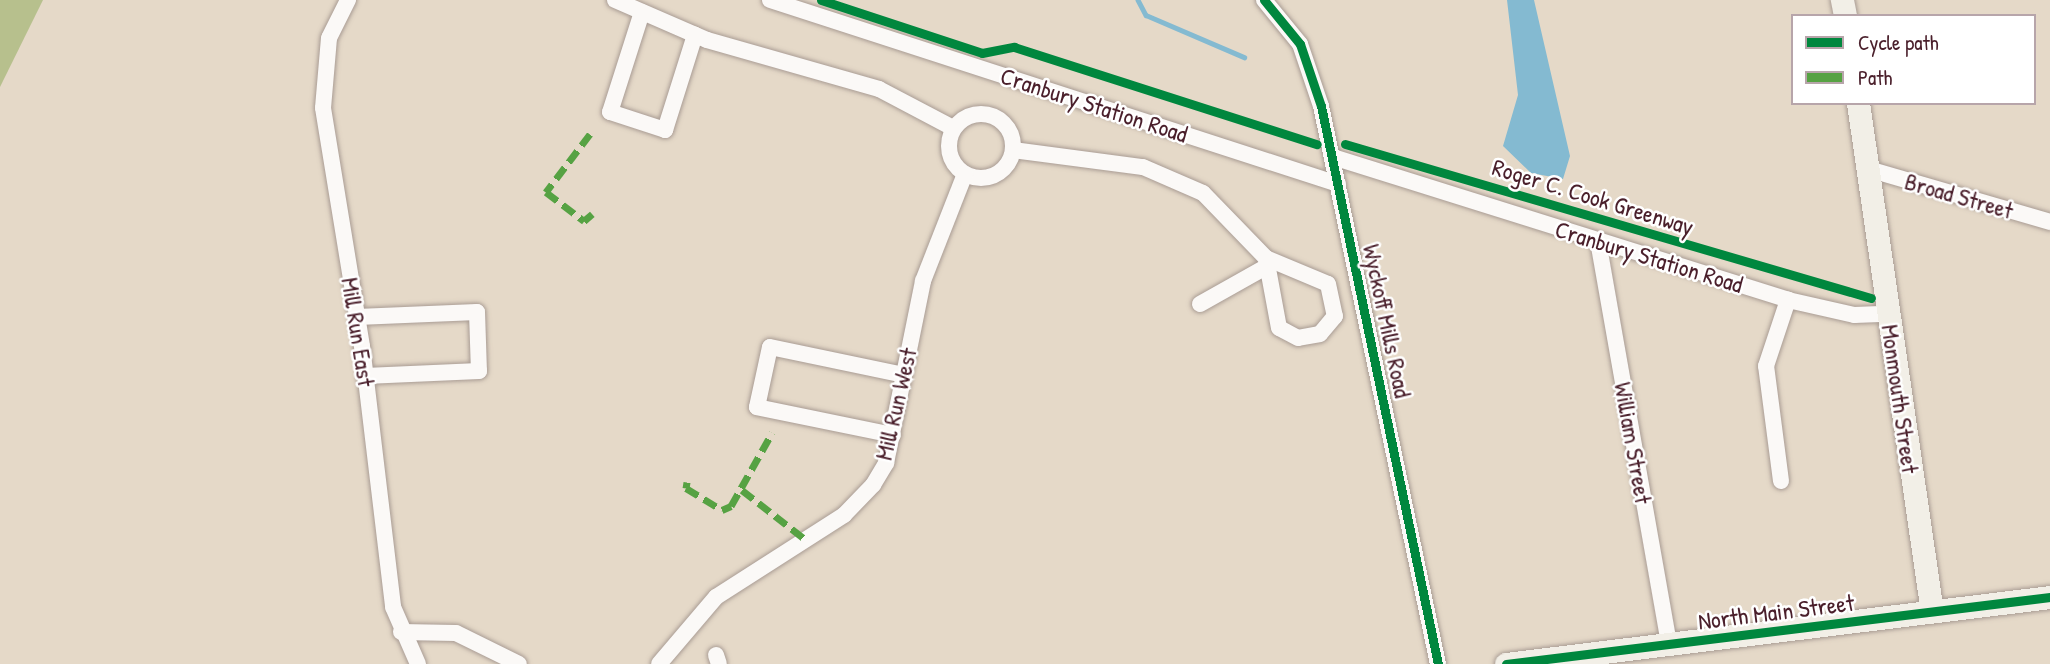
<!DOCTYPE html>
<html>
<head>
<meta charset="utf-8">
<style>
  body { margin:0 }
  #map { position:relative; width:2050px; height:664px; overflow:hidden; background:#e5d9c8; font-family:"Patrick Hand",sans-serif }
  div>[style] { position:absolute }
  .forest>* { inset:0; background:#b7c08d }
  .water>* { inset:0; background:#84bad1 }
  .stream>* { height:4.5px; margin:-2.25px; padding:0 2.25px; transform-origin:2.25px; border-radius:2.25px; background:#84bad1 }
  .roads { filter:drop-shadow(0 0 2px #a99c94) drop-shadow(0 0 2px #a99c94) }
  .street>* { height:16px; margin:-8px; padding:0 8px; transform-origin:8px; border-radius:8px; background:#fbf9f7 }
  .street>.ring { margin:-8px; padding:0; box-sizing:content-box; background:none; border:16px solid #fbf9f7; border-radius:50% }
  .secondary>* { height:23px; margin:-11.5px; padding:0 11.5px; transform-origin:11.5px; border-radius:11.5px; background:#f2efe7 }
  .quiet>* { height:7px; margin-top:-3.5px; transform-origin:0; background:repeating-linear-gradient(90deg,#56a243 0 14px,transparent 0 21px) }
  .cycleway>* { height:9px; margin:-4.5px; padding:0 4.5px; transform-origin:4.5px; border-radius:4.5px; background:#00873e }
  span { translate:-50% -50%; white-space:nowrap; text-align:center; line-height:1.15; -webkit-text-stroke:5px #fff; paint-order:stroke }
  .street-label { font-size:24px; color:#4a1f2b }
  .legend { position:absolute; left:1791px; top:14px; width:245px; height:91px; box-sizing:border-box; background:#fff; border:2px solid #b7a5aa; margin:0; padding:9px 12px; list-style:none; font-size:21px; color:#4a1f2b }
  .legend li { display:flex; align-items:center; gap:14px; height:35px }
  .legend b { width:35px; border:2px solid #b7a5aa }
</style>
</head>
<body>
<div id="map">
  <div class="forest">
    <div style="clip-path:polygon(0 0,43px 0,0 87px)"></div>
  </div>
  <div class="water">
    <div style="clip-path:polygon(1507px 0,1534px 0,1570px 156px,1563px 179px,1531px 173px,1503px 146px,1518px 95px)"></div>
  </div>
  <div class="stream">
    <div style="left:1138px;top:0;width:17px;rotate:62deg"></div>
    <div style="left:1146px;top:15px;width:107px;rotate:23.2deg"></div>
  </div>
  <div class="roads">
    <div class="street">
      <div style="left:348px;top:0;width:42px;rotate:116.6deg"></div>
      <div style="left:329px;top:38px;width:70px;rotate:94.9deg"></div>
      <div style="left:323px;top:108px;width:241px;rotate:80.7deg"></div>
      <div style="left:362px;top:346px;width:263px;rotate:83.2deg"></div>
      <div style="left:393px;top:607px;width:62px;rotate:66.3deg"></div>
      <div style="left:615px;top:0;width:100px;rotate:23.5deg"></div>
      <div style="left:707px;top:40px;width:179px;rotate:15.9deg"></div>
      <div style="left:879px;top:89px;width:84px;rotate:27.8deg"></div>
      <div style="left:770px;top:0;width:597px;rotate:17.95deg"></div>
      <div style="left:1264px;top:0;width:57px;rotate:50.7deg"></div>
      <div style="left:1300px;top:44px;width:65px;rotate:71.3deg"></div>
      <div style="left:1321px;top:106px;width:570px;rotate:78.16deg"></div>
      <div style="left:642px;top:12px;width:105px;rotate:107.7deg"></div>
      <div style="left:610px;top:112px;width:58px;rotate:18.1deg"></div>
      <div style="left:665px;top:130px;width:100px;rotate:-72.5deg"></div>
      <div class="ring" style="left:949px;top:114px;width:48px;height:48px"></div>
      <div style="left:1013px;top:150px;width:131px;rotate:7.5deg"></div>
      <div style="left:1143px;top:167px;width:65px;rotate:23.4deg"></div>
      <div style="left:1203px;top:193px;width:91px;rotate:45.9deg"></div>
      <div style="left:1266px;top:258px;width:67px;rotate:22.8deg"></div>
      <div style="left:1328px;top:284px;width:33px;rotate:78deg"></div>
      <div style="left:1335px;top:316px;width:23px;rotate:130deg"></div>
      <div style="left:1320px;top:334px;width:22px;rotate:170deg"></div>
      <div style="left:1298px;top:338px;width:21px;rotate:-152deg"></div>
      <div style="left:1279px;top:328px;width:71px;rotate:-100.5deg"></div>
      <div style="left:1333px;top:157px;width:477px;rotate:17.4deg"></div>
      <div style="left:1788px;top:300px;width:68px;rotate:12.8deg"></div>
      <div style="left:1854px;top:315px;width:33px;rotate:-2deg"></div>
      <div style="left:1868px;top:169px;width:190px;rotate:16.2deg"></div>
      <div style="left:1598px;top:241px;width:410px;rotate:80deg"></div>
      <div style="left:1200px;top:304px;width:76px;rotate:-29.3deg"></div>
      <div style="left:357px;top:317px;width:120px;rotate:-2.4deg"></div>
      <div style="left:477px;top:312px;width:59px;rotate:88.1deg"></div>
      <div style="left:479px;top:371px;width:114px;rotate:177.5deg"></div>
      <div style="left:893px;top:435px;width:139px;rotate:-168.4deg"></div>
      <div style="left:757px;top:407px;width:61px;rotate:-77.8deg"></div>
      <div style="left:770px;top:347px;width:137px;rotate:11.8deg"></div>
      <div style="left:1781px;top:481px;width:116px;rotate:-97.4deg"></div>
      <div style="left:1766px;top:366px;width:70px;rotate:-71.6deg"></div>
      <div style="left:401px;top:632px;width:55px;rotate:1deg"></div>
      <div style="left:456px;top:633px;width:70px;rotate:26.2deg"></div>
      <div style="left:716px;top:655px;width:9px;rotate:72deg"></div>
      <div style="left:659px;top:664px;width:88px;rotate:-49.6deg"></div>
      <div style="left:716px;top:597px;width:152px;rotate:-32.6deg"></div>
      <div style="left:844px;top:515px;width:42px;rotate:-46deg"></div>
      <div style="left:873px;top:485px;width:26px;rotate:-59deg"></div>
      <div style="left:886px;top:463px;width:186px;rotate:-78.5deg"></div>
      <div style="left:923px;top:281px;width:115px;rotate:-68.6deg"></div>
    </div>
    <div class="secondary">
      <div style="left:1842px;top:0;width:16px;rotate:79deg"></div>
      <div style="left:1858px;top:103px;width:514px;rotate:81.73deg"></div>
      <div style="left:1506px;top:664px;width:548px;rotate:-7.02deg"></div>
    </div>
  </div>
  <div class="quiet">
    <div style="left:590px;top:134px;width:73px;rotate:127.2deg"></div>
    <div style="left:546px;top:192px;width:48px;rotate:37.3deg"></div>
    <div style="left:584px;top:221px;width:11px;rotate:-41deg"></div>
    <div style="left:687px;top:482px;width:6px;rotate:99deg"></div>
    <div style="left:686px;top:488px;width:42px;rotate:31.4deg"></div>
    <div style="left:722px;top:510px;width:10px;rotate:-24deg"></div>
    <div style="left:731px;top:506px;width:84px;rotate:-60.7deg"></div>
    <div style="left:742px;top:490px;width:80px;rotate:37.9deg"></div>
  </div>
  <div class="cycleway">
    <div style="left:821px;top:0;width:169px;rotate:18.2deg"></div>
    <div style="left:982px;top:53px;width:33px;rotate:-11deg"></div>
    <div style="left:1014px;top:47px;width:318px;rotate:17.8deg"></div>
    <div style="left:1264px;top:0;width:57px;rotate:50.7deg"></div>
    <div style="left:1300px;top:44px;width:65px;rotate:71.3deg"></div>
    <div style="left:1321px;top:106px;width:570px;rotate:78.16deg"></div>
    <div style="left:1345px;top:144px;width:548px;rotate:16.32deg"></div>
    <div style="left:1506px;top:664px;width:548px;rotate:-7.02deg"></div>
  </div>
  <div class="street-label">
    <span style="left:1094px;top:105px;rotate:18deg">Cranbury Station Road</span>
    <span style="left:1959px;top:196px;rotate:16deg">Broad Street</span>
    <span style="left:1593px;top:197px;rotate:17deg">Roger C. Cook Greenway</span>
    <span style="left:1649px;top:257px;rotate:17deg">Cranbury Station Road</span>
    <span style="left:1387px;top:321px;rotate:78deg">Wyckoff Mills Road</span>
    <span style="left:358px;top:332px;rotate:81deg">Mill Run East</span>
    <span style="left:1900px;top:399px;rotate:82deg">Monmouth Street</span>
    <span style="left:896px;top:404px;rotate:-77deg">Mill Run West</span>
    <span style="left:1633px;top:443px;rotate:80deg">William Street</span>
    <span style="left:1776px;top:612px;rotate:-7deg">North Main Street</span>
  </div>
  <ul class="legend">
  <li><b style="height:9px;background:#00873e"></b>Cycle path</li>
  <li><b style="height:9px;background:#56a243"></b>Path</li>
  </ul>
</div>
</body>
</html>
